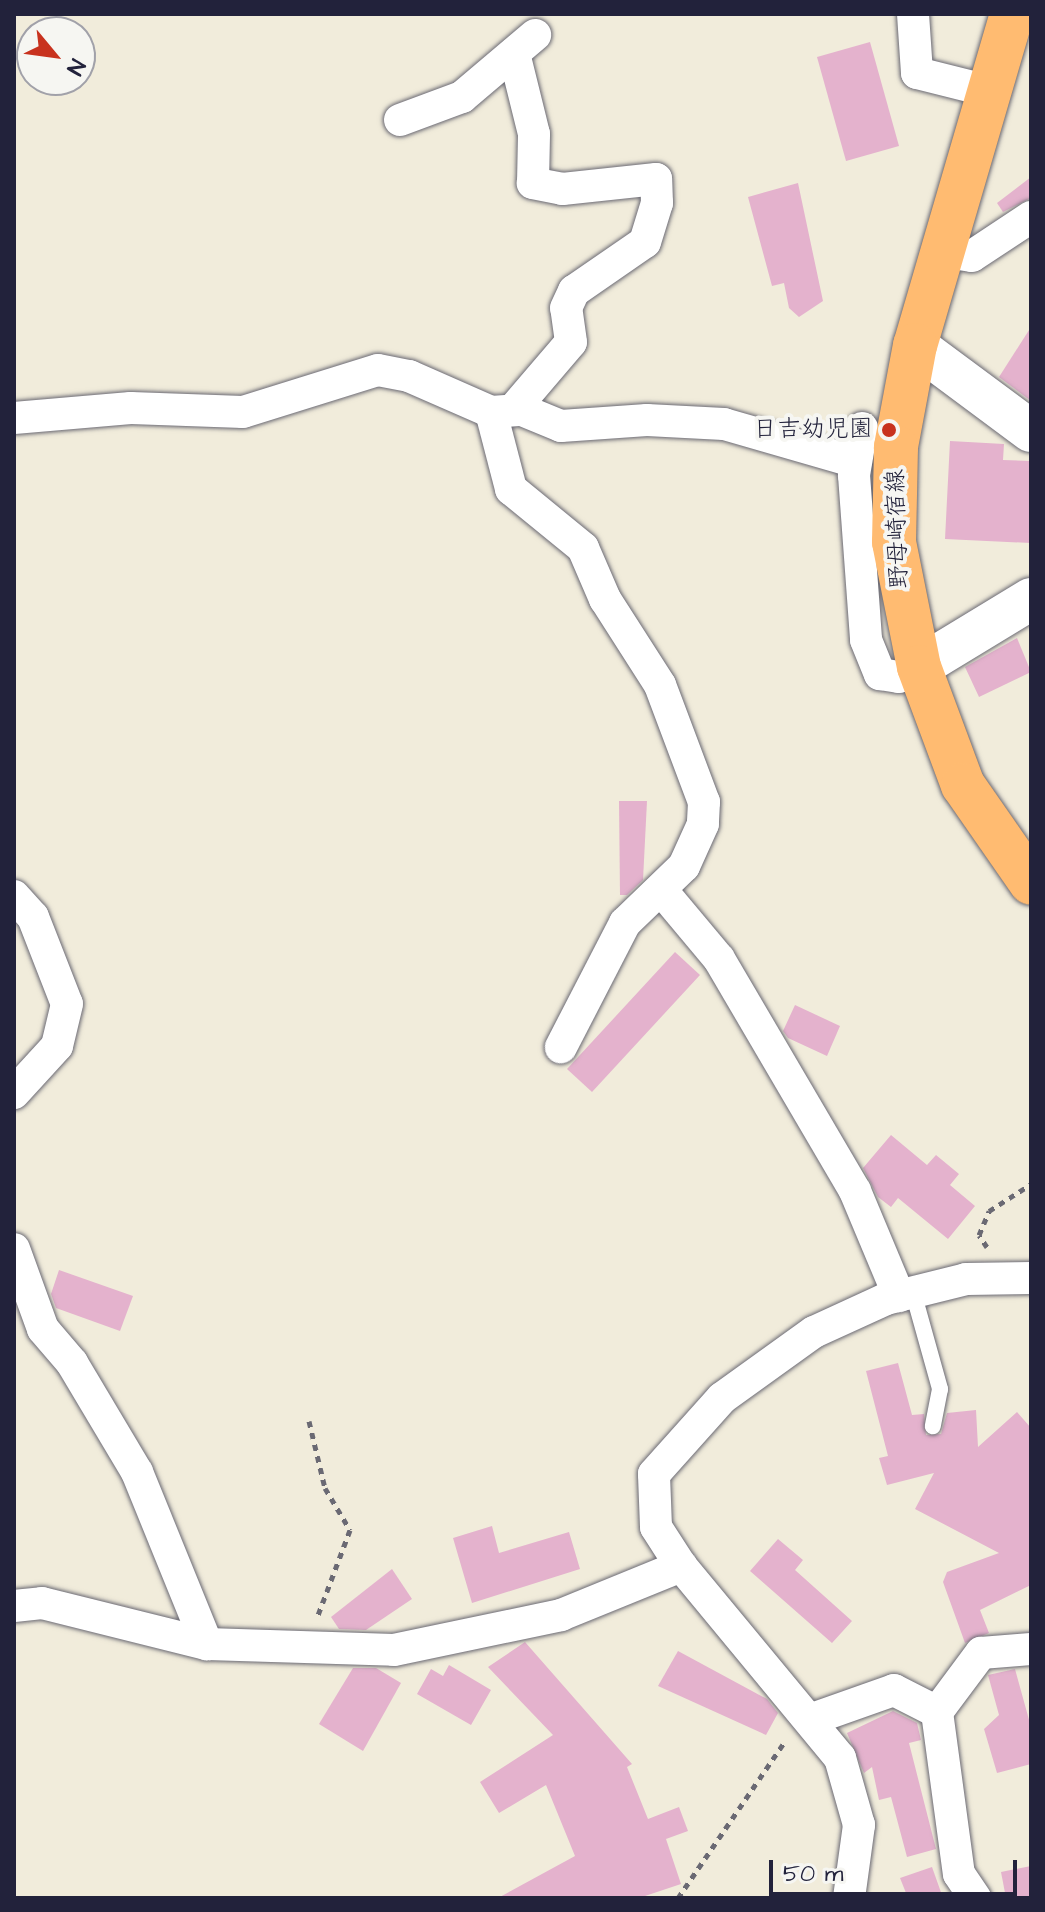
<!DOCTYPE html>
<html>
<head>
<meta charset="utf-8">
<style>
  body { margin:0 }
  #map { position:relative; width:1045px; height:1912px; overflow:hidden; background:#f1ecdb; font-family:"Architects Daughter","Klee One",sans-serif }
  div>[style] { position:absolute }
  .building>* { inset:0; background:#e4b2cd }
  .path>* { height:5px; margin-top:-2.5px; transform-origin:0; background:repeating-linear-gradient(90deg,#6a6973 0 6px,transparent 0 12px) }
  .roads { filter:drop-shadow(0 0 2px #6a6973) drop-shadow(0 0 2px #6a6973) }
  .service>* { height:16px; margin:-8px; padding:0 8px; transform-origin:8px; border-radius:8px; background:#fff }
  .minor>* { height:32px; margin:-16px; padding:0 16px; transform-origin:16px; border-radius:16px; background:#fff }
  .tertiary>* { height:42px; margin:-21px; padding:0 21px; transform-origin:21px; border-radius:21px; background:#fff }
  .primary>* { height:44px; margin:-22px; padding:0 22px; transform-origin:22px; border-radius:22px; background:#ffbb71 }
  .dots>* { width:22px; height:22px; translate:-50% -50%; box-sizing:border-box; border:4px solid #f6f6f2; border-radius:50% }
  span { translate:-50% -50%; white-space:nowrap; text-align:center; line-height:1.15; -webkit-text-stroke:8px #f6f6f2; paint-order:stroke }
  .poi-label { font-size:24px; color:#22223b }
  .right { translate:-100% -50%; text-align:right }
  .street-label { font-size:24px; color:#22223b }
  .frame { position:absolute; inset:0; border:16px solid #22223b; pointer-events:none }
  .north { position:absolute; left:16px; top:16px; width:80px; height:80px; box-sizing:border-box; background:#f6f6f2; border:2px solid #a1a1a9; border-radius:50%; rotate:119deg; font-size:22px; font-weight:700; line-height:32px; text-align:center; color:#22223b }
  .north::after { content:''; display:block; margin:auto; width:28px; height:36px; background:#c8321e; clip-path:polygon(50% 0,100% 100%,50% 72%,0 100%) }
  .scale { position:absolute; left:769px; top:1860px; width:248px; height:36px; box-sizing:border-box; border:4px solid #22223b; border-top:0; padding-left:10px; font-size:24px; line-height:28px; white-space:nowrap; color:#22223b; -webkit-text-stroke:6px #f6f6f2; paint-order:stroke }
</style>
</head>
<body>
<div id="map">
  <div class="building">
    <div style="clip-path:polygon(870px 42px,899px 146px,846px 161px,817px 57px)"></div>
    <div style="clip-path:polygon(1031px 177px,1031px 198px,1003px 212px,997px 203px)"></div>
    <div style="clip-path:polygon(798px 183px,823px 301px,799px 317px,789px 308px,784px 283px,772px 286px,748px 197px)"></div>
    <div style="clip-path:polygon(1031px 327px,1031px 401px,999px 377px)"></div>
    <div style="clip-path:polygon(950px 441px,1004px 444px,1003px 460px,1031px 461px,1031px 543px,945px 539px)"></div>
    <div style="clip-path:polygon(1017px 638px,1031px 672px,979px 697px,965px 667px)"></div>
    <div style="clip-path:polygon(619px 801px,647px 801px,643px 880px,627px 895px,620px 895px)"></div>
    <div style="clip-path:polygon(675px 952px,700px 975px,592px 1092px,567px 1069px)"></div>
    <div style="clip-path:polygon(795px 1005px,840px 1026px,827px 1056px,788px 1038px,783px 1031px)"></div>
    <div style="clip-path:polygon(891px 1135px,927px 1165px,936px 1155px,959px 1174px,950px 1185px,975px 1206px,948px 1239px,898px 1198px,891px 1207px,878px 1197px,863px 1168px)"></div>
    <div style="clip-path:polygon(59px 1270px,133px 1296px,120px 1331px,56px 1308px,51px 1294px)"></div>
    <div style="clip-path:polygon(898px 1363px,912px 1415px,924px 1414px,926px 1435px,941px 1434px,947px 1413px,976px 1410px,978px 1447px,1017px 1412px,1031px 1428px,1031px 1585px,980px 1610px,989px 1633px,965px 1643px,943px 1582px,947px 1572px,999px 1553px,915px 1509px,934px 1473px,887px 1485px,879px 1458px,888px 1456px,866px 1371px)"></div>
    <div style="clip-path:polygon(492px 1526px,499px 1553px,569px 1532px,580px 1569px,472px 1603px,453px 1538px)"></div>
    <div style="clip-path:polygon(778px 1539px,803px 1560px,795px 1570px,852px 1621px,832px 1643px,750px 1571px)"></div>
    <div style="clip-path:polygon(392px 1569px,412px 1599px,366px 1630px,339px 1629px,331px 1617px)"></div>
    <div style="clip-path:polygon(525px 1642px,632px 1764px,627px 1767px,648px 1819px,679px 1807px,688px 1831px,666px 1839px,681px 1884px,639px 1898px,498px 1898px,575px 1856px,546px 1785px,499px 1813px,480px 1782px,553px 1735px,488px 1667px)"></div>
    <div style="clip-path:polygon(678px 1651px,767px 1699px,778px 1713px,766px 1735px,658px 1686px)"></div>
    <div style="clip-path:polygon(449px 1665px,491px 1690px,471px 1725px,417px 1694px,431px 1669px,443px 1676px)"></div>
    <div style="clip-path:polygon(353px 1668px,376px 1668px,401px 1683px,363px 1751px,319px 1724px)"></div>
    <div style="clip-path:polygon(1015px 1669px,1031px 1727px,1031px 1764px,997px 1773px,984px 1729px,999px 1715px,988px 1675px)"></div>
    <div style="clip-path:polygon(893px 1711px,917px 1723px,921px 1740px,909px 1743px,936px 1849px,907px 1857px,891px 1797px,879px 1800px,872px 1767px,864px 1773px,847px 1733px)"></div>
    <div style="clip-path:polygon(1031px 1866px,1031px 1898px,1006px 1898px,1001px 1872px)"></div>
    <div style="clip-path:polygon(932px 1867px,943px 1898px,908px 1898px,900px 1878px)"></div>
  </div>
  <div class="path">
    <div style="left:987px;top:1247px;width:14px;rotate:-124deg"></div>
    <div style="left:979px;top:1235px;width:26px;rotate:-67deg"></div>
    <div style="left:989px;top:1211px;width:50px;rotate:-32.7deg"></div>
    <div style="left:309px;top:1421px;width:69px;rotate:76.6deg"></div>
    <div style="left:325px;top:1488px;width:49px;rotate:59.2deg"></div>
    <div style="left:350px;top:1530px;width:94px;rotate:110.6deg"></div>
    <div style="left:678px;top:1898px;width:190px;rotate:-55.7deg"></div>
  </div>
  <div class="roads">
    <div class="service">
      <div style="left:913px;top:1292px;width:101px;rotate:74.4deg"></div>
      <div style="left:940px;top:1389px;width:38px;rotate:101deg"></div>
    </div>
    <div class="minor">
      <div style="left:913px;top:14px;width:59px;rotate:86.1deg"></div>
      <div style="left:917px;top:73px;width:74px;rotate:14deg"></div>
      <div style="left:400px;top:120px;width:66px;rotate:-20.4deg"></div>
      <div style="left:462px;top:97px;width:96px;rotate:-40.3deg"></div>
      <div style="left:940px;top:251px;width:32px;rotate:9deg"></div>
      <div style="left:972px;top:256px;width:71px;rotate:-33.5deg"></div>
      <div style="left:513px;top:410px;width:89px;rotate:-49.5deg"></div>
      <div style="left:571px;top:342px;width:34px;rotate:-98deg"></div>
      <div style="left:566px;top:308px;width:19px;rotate:-65deg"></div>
      <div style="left:574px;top:291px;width:86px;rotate:-34.6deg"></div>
      <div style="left:645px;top:242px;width:41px;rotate:-72.9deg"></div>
      <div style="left:657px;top:203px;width:24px;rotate:-92deg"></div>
      <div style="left:656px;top:179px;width:94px;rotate:173.9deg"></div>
      <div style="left:563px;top:189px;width:31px;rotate:-169deg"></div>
      <div style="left:533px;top:183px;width:49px;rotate:-88.8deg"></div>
      <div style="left:534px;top:134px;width:83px;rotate:-103.9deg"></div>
      <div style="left:491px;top:412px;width:80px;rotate:75.4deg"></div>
      <div style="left:511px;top:489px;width:93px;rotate:39.3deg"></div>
      <div style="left:583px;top:548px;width:56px;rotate:66.7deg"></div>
      <div style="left:605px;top:599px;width:102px;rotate:57.4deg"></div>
      <div style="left:660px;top:685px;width:125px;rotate:69.4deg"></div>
      <div style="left:704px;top:802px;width:22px;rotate:93deg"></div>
      <div style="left:703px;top:824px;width:46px;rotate:114.3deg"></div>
      <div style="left:684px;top:866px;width:82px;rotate:136deg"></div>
      <div style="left:625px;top:923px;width:140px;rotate:117.3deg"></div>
      <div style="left:14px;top:418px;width:117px;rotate:-4.9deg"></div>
      <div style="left:131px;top:408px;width:112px;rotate:2deg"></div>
      <div style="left:243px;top:412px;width:141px;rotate:-17.3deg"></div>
      <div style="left:378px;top:370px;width:32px;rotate:11deg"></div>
      <div style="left:409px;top:376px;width:90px;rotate:23.7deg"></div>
      <div style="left:491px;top:412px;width:31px;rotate:-4deg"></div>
      <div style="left:522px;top:410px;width:42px;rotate:22.3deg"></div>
      <div style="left:561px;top:426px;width:86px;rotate:-4deg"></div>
      <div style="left:647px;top:420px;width:77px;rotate:3deg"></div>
      <div style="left:724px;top:424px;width:137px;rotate:16.1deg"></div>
      <div style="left:862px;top:428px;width:48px;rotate:99.7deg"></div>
      <div style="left:854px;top:475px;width:165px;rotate:85.8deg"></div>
      <div style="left:866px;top:640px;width:37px;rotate:68deg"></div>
      <div style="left:880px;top:674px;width:19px;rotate:9deg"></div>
      <div style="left:899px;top:677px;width:22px;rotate:-27deg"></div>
      <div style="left:663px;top:892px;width:87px;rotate:50.1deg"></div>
      <div style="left:719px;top:959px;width:269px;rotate:59.6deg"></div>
      <div style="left:855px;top:1191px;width:114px;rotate:67.3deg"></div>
      <div style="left:14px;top:896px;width:28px;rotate:48deg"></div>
      <div style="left:33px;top:917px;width:93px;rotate:68.7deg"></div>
      <div style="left:67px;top:1004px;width:43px;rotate:103.4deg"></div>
      <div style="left:57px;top:1046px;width:64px;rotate:132.5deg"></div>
      <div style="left:14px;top:1249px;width:85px;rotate:70.1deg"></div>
      <div style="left:43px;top:1329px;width:45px;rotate:49.5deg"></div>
      <div style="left:72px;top:1363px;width:127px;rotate:59.2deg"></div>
      <div style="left:137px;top:1472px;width:186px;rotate:67.9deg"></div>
      <div style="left:14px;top:1606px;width:28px;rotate:-6deg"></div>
      <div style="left:42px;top:1603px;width:170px;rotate:14deg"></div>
      <div style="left:207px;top:1644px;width:187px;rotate:1.8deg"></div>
      <div style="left:394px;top:1650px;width:171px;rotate:-11.8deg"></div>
      <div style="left:561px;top:1615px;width:130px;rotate:-22.2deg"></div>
      <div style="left:937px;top:1712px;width:163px;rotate:82.3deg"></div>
      <div style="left:959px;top:1874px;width:29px;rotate:56deg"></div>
      <div style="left:812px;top:1719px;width:87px;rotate:-19.5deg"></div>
      <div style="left:894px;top:1690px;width:48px;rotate:27.1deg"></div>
      <div style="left:937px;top:1712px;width:74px;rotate:-53.3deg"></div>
      <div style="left:981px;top:1653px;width:50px;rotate:-4.6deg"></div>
      <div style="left:849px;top:1898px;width:74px;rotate:-82.2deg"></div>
      <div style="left:859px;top:1825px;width:70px;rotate:-105.8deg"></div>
      <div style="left:840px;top:1758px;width:249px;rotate:-129.6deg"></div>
      <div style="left:681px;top:1566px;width:46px;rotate:-122.7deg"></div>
      <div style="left:656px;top:1527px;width:53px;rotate:-92.2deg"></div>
      <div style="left:654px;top:1474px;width:102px;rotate:-48.2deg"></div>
      <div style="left:722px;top:1398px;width:113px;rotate:-35.7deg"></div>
      <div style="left:814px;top:1332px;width:79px;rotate:-24.6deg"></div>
      <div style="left:886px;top:1299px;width:82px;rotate:-14deg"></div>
      <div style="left:966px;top:1279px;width:65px;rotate:-0.9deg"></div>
    </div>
    <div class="tertiary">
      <div style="left:915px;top:345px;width:144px;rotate:36.6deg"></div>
      <div style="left:919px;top:667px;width:131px;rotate:-31.3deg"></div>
    </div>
    <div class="primary">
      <div style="left:1012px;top:14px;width:345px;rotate:106.3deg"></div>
      <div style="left:915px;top:345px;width:104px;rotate:100.6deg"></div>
      <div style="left:896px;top:447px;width:95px;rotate:91.2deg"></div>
      <div style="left:894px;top:542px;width:127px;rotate:78.7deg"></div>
      <div style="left:919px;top:667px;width:126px;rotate:69.6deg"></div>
      <div style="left:963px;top:785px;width:119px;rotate:55.2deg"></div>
    </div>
  </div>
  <div class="dots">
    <div style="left:889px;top:430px;background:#c8321e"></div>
  </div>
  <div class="poi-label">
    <span class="right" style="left:873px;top:430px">日吉幼児園</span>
  </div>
  <div class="street-label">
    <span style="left:898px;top:529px;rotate:-92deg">野母崎宿線</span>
  </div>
  <div class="frame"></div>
  <div class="north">N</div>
  <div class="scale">50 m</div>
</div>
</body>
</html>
